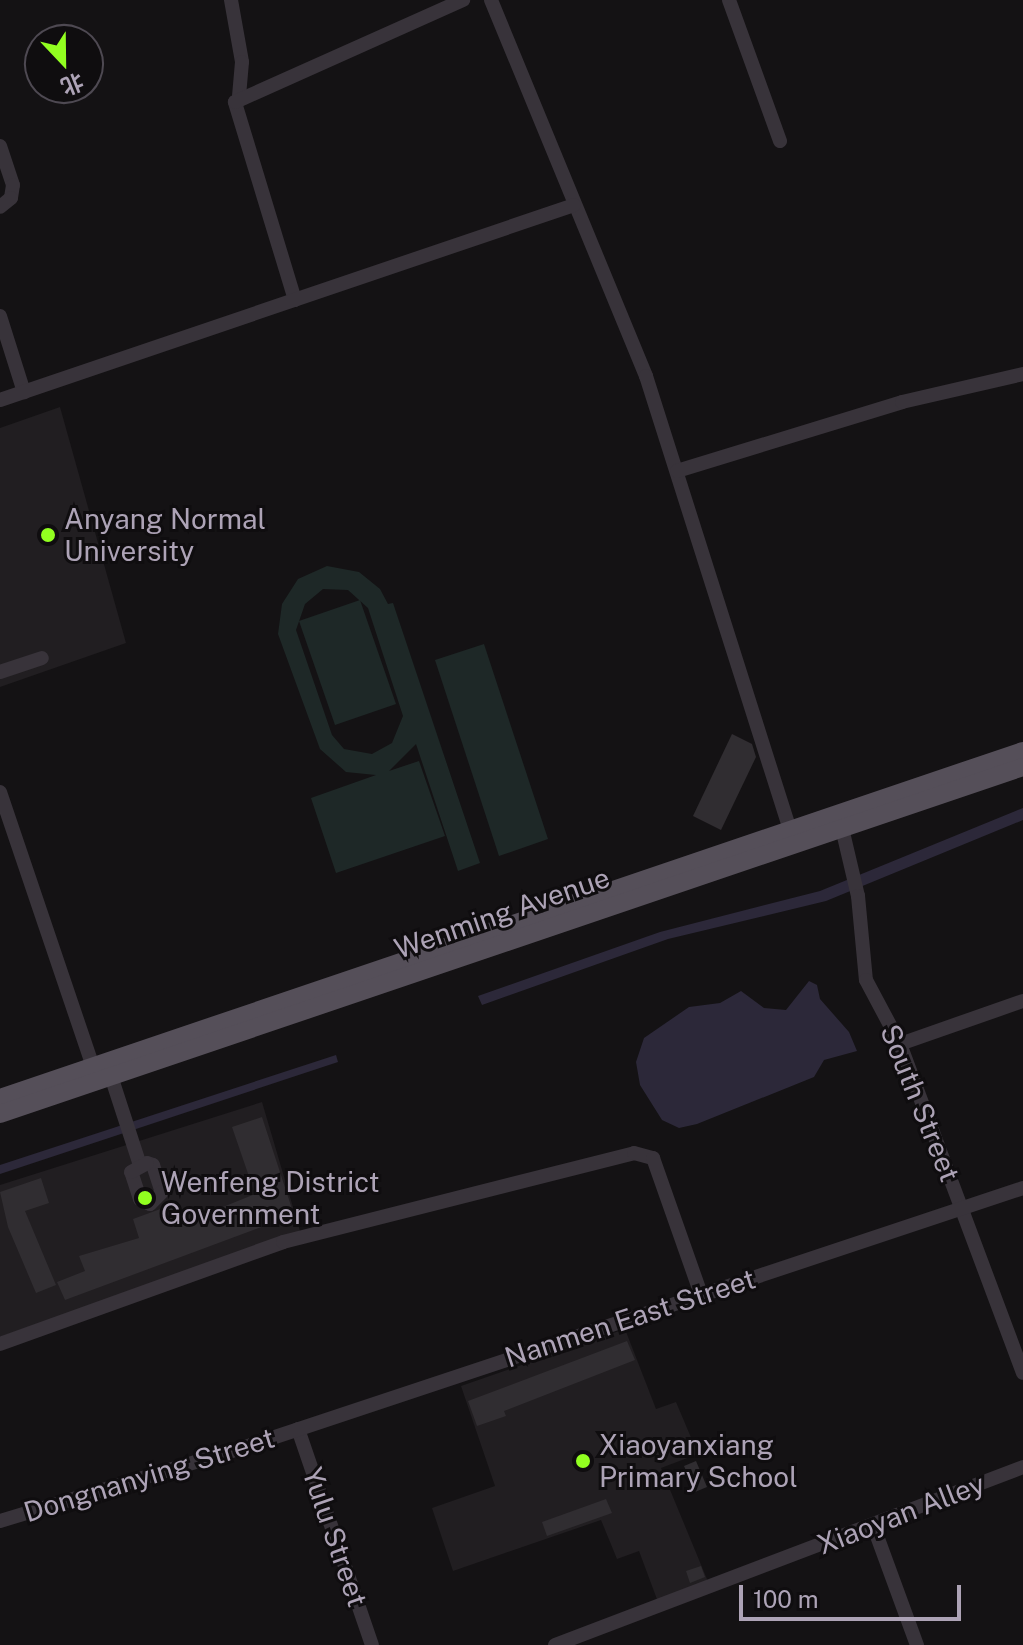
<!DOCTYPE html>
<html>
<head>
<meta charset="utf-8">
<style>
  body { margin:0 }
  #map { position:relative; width:1023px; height:1645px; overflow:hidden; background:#141214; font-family:"Public Sans","Noto Sans SC",sans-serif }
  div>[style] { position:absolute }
  .built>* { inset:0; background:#211e21 }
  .green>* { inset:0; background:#1e2827 }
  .water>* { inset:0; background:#2c2839 }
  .building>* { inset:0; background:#302d31 }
  .minor>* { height:14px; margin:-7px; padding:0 7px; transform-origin:7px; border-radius:7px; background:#38333a }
  .major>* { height:18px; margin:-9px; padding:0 9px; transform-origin:9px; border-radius:9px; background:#554f59 }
  .dots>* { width:22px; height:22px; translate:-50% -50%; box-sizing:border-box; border:4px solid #0f0d0f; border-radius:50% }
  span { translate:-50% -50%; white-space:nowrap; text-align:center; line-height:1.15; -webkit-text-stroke:6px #0f0d0f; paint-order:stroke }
  .poi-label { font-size:28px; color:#ada3b6 }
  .left { translate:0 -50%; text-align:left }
  .street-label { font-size:28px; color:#ada3b6 }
  .north { position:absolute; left:24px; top:24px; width:80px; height:80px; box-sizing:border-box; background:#0f0d0f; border:2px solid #4e4952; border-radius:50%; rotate:158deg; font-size:22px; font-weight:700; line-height:32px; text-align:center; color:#ada3b6 }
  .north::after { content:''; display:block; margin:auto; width:28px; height:36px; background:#92ff20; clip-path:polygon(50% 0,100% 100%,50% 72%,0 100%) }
  .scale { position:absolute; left:739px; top:1585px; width:222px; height:36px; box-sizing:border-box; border:4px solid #ada3b6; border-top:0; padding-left:10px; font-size:24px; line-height:28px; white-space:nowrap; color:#ada3b6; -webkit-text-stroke:6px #0f0d0f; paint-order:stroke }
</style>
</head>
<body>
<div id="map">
  <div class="built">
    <div style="clip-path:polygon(60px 407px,126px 643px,0 687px,0 428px)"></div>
    <div style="clip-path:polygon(262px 1102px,300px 1231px,0 1337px,0 1185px)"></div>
    <div style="clip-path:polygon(625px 1329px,656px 1409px,676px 1402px,698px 1454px,661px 1468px,709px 1584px,658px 1602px,639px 1551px,617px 1559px,601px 1520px,453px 1571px,432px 1508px,495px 1486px,461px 1386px)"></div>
  </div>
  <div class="green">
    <div style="clip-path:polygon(evenodd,327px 566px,359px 572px,380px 589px,388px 604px,393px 603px,480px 863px,458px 871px,416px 744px,389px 771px,419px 761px,445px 836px,336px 873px,311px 798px,376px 775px,346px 772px,320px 749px,278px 634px,282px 604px,298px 579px,327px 566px,323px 589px,348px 590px,368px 608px,403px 716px,392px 743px,372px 754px,344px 749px,332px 735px,296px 630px,305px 604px,323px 589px)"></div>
    <div style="clip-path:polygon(360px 600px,396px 704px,335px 725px,299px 621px)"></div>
    <div style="clip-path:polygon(484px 644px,548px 839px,499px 856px,435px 660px)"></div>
  </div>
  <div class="water">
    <div style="clip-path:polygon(1023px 808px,1023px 820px,826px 901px,668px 939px,482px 1005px,478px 996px,660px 932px,820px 891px)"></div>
    <div style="clip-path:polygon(809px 981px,817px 985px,820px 999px,849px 1032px,857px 1051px,824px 1060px,814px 1077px,697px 1124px,679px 1128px,662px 1120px,640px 1085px,636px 1062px,644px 1038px,689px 1007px,720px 1003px,741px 991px,764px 1008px,786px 1010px)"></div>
    <div style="clip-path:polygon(336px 1055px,338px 1062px,0 1174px,0 1165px)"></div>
  </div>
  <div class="building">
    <div style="clip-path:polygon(732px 734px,752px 744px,756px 757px,721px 830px,693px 816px)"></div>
    <div style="clip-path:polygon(262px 1117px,294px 1215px,65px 1300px,57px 1282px,85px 1271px,79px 1256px,139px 1238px,133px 1219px,174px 1204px,181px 1224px,255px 1194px,232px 1127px)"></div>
    <div style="clip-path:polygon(41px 1178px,49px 1203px,25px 1211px,56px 1285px,36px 1293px,8px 1227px,0 1192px)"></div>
    <div style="clip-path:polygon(627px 1341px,635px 1360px,504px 1411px,506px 1416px,477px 1426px,468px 1401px)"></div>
    <div style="clip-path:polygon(696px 1461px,707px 1487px,695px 1492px,684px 1466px)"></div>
    <div style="clip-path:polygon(606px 1499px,612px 1513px,547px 1536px,542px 1522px)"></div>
    <div style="clip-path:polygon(701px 1566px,705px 1577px,690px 1583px,686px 1571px)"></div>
  </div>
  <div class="minor">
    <div style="left:231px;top:0;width:63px;rotate:79.9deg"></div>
    <div style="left:242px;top:62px;width:35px;rotate:95deg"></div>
    <div style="left:491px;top:0;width:407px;rotate:67.6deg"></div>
    <div style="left:646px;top:376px;width:476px;rotate:72.4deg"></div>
    <div style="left:729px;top:0;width:150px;rotate:70.1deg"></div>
    <div style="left:0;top:146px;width:41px;rotate:71.6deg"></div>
    <div style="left:13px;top:185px;width:13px;rotate:99deg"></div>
    <div style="left:11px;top:198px;width:14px;rotate:141deg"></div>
    <div style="left:295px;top:300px;width:207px;rotate:-106.9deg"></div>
    <div style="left:235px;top:102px;width:250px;rotate:-24.1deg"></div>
    <div style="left:0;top:316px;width:80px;rotate:72.5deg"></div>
    <div style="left:0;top:400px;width:606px;rotate:-18.76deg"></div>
    <div style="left:677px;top:471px;width:235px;rotate:-17deg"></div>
    <div style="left:902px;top:402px;width:124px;rotate:-13deg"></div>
    <div style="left:0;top:672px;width:44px;rotate:-18.4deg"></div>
    <div style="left:0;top:792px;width:289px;rotate:71.3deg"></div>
    <div style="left:842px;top:828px;width:70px;rotate:76.8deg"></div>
    <div style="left:858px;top:896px;width:84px;rotate:84.6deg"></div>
    <div style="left:866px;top:980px;width:72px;rotate:62deg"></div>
    <div style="left:900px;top:1044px;width:351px;rotate:69.5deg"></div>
    <div style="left:900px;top:1044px;width:130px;rotate:-19.3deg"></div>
    <div style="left:111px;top:1076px;width:94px;rotate:72deg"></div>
    <div style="left:147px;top:1163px;width:6px;rotate:18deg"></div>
    <div style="left:153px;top:1165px;width:28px;rotate:72deg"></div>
    <div style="left:162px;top:1192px;width:17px;rotate:135deg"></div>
    <div style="left:150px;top:1204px;width:11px;rotate:-153deg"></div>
    <div style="left:140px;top:1199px;width:28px;rotate:-108deg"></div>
    <div style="left:131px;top:1172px;width:18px;rotate:-29deg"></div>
    <div style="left:0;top:1344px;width:301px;rotate:-19.8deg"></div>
    <div style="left:283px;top:1242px;width:362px;rotate:-14.2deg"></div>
    <div style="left:634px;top:1153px;width:20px;rotate:15deg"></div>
    <div style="left:653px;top:1158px;width:144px;rotate:70.6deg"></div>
    <div style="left:298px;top:1429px;width:228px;rotate:71.1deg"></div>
    <div style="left:0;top:1521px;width:262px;rotate:-16.8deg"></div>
    <div style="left:251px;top:1445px;width:814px;rotate:-18.41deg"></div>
    <div style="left:873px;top:1525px;width:128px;rotate:69.9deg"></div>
    <div style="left:555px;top:1645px;width:501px;rotate:-20.82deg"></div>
  </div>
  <div class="major">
    <div style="left:0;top:1098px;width:1080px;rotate:-18.74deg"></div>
    <div style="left:0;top:1114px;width:1080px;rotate:-18.74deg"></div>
  </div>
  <div class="dots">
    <div style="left:48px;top:535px;background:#92ff20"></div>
    <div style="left:145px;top:1198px;background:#92ff20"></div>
    <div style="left:583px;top:1461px;background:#92ff20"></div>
  </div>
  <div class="poi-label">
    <span class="left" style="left:64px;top:535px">Anyang Normal<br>University</span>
    <span class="left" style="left:161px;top:1198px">Wenfeng District<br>Government</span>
    <span class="left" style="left:599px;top:1461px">Xiaoyanxiang<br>Primary School</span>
  </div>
  <div class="street-label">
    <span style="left:502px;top:913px;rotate:-19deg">Wenming Avenue</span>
    <span style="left:920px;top:1103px;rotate:68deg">South Street</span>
    <span style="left:630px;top:1318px;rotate:-18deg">Nanmen East Street</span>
    <span style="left:149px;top:1475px;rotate:-17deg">Dongnanying Street</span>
    <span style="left:901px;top:1514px;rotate:-21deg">Xiaoyan Alley</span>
    <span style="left:335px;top:1537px;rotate:71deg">Yulu Street</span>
  </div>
  <div class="north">北</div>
  <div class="scale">100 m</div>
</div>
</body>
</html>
